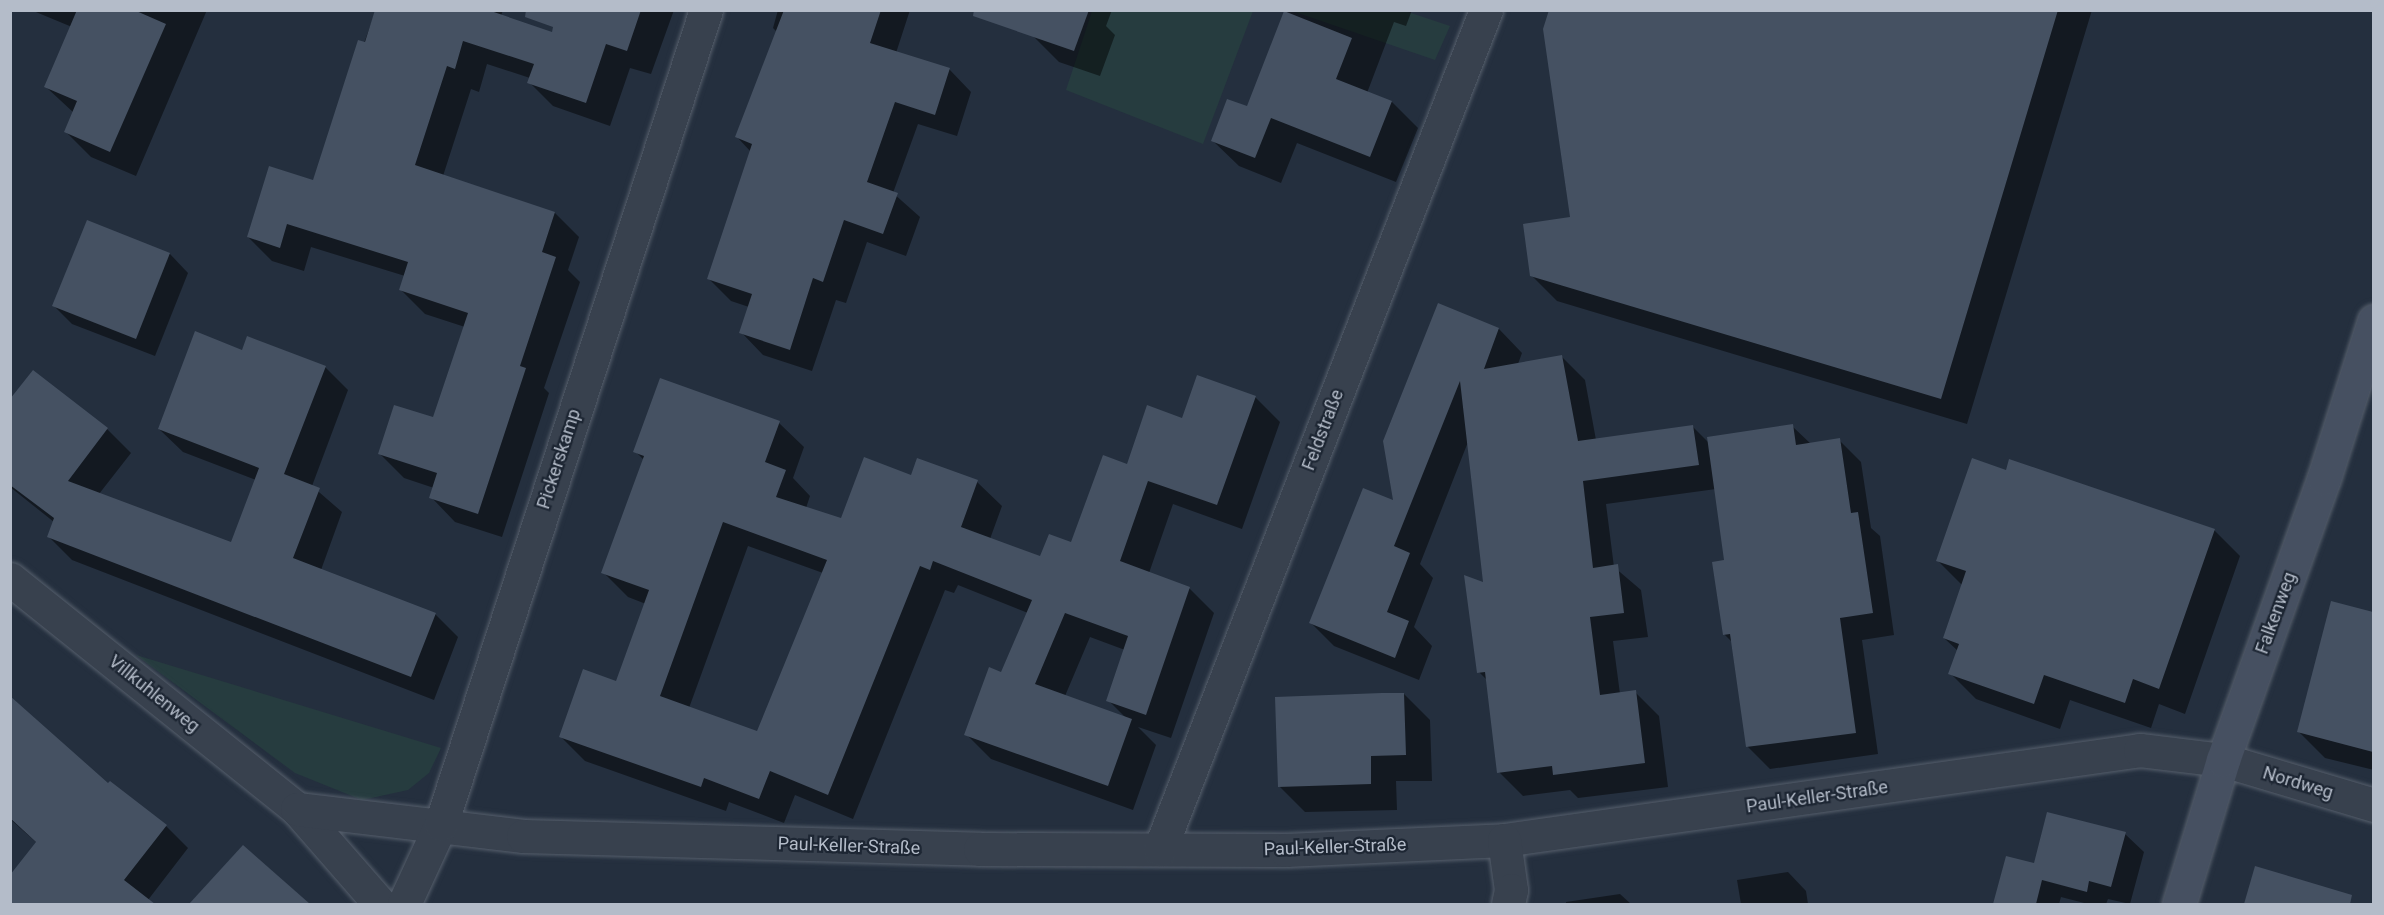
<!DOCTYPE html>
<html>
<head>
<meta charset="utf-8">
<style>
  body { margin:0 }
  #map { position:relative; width:2384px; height:915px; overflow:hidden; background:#242f3e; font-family:Roboto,sans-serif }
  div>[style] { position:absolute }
  .green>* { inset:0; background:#263c3f }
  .shadow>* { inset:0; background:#0007 }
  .building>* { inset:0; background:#455162 }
  .roads { filter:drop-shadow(0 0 2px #565f6c) drop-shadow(0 0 2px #565f6c) }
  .minor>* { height:33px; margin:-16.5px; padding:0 16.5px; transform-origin:16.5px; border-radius:16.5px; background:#38414e }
  .secondary>* { height:33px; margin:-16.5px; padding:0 16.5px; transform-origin:16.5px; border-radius:16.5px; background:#465061 }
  span { translate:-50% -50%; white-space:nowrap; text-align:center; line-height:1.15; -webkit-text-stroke:4.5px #1d2633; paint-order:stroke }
  .street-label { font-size:18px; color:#b4bcc9 }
  .frame { position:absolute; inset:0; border:12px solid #b4bcc9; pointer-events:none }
</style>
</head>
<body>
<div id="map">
  <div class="green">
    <div style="clip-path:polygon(1092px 11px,1253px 11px,1203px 144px,1066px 90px)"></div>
    <div style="clip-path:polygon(1292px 11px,1405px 11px,1450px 26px,1435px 60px)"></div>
    <div style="clip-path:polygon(136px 655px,441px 748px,429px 773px,408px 790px,362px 800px,295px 773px)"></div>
  </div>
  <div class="shadow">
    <div style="clip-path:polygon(31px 10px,207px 10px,136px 176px,91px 157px,66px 132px,74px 113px,46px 87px,72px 27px)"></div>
    <div style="clip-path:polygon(376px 10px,503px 10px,501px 16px,553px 34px,561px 10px,674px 10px,651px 74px,630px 68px,610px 126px,553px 106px,529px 82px,530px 78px,487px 64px,479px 92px,471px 89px,443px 176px,555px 213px,579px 237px,568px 270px,580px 282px,544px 388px,549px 393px,502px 537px,455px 522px,431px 497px,434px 488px,404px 478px,380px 454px,434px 419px,465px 327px,425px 314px,401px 290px,405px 276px,311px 247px,304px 271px,272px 261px,248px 237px,314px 181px)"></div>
    <div style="clip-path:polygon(778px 10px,910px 10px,896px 53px,949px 69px,971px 92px,957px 136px,918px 124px,893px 193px,920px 217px,906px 256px,867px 242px,846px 303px,836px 300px,812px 371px,763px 355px,741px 332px,749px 307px,731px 301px,709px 279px,751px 152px,737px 137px,777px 32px,773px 28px)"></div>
    <div style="clip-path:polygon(1042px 10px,1112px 10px,1106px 26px,1115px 35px,1100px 76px,1059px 62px,1033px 36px)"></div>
    <div style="clip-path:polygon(1288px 10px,1412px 10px,1406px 26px,1394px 22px,1367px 93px,1392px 102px,1418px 128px,1396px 182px,1297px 143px,1281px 183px,1239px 166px,1213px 141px,1248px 108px)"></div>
    <div style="clip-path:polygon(1550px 10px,2092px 10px,1967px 424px,1557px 301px,1531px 275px,1572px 219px)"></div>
    <div style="clip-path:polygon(88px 222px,170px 254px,188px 273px,155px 356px,72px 324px,54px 306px)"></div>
    <div style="clip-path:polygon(1439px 305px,1499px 329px,1522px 353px,1518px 364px,1561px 356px,1585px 380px,1596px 440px,1692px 426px,1709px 443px,1792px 426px,1811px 444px,1839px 440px,1861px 462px,1871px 528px,1880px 536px,1894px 635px,1862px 640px,1878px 754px,1770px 769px,1748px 747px,1733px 643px,1724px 634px,1726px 561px,1716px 489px,1606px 504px,1614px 567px,1641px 590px,1648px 637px,1613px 641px,1620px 694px,1635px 692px,1659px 716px,1668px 787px,1578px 798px,1570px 790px,1523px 796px,1499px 772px,1488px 681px,1479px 672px,1485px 585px,1468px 442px,1420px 564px,1433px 578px,1414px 627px,1432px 646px,1419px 680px,1334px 646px,1311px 623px,1395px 503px)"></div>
    <div style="clip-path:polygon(243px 352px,325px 367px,348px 390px,312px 486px,342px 512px,321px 570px,435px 614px,458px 637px,434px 700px,72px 560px,49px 537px,54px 522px,10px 487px,10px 401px,33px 372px,107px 429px,131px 453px,99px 494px,232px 544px,256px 480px,183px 452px,159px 429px)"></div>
    <div style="clip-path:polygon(evenodd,1255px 397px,1280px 422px,1242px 529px,1173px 504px,1149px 573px,1190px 589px,1214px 613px,1171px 738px,1138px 727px,1156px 745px,1133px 810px,991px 759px,966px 734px,1002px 674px,1028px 613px,958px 585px,954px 593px,945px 590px,853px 819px,795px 795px,784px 823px,729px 802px,726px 811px,585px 761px,560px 736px,617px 683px,646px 604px,628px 597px,603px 572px,644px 460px,635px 451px,779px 423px,804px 447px,793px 478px,810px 496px,806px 508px,842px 520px,912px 477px,977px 482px,1002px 506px,990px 539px,1041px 558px,1072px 544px,1128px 466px,1183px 420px,1255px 397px,748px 546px,823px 573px,758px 733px,689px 708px,748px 546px,1255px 397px,1090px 637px,1125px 650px,1108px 700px,1126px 718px,1065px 696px,1090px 637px)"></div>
    <div style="clip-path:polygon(2007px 472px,2214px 530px,2240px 556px,2185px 714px,2159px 704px,2151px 728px,2070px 700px,2060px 729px,1976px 699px,1950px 673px,1958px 651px,1944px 638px,1963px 586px,1938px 561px)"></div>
    <div style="clip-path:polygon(2332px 603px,2374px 613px,2374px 770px,2325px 758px,2299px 732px)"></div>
    <div style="clip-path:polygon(1404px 694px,1430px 720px,1432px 781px,1396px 781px,1397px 810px,1305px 812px,1279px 786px)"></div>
    <div style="clip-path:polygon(10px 716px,166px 826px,188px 848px,148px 900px,153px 904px,10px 904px,10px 877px,37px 843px,10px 819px)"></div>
    <div style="clip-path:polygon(2125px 834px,2144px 852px,2130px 904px,2108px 899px,2106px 904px,2088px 904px,2061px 897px,2059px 904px,2001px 904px,1996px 900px,2035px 865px)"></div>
    <div style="clip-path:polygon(243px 847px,308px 904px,191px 904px)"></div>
    <div style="clip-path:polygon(2256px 868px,2325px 902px,2324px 904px,2246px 904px)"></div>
    <div style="clip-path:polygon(1788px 872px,1806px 891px,1808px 904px,1741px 904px,1737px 880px)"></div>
    <div style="clip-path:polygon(1620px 894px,1631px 904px,1566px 904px,1566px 902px)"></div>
  </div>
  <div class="building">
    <div style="clip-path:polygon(77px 10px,134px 10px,166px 24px,110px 152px,64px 132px,77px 101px,44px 87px)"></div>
    <div style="clip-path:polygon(375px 10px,488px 10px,552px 32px,553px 27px,525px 17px,526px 10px,641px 10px,627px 51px,606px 44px,586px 103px,527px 83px,534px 64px,463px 41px,455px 69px,447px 66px,415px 165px,555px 212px,542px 252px,556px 257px,520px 366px,526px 368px,478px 514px,429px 498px,437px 473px,378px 454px,394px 405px,433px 417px,468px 313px,399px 290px,408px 262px,287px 224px,280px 248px,247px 237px,269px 166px,313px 180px,358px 40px,365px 42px)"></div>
    <div style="clip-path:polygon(784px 10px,881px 10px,870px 43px,950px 68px,935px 115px,895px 102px,867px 182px,898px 193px,883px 234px,844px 220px,823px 282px,813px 278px,790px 350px,739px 333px,752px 294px,707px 279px,752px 144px,735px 137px)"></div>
    <div style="clip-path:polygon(974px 10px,1089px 10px,1074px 51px,973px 16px)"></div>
    <div style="clip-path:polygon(1549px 10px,2058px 10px,1941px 399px,1530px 276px,1523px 224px,1570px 217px,1543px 29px)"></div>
    <div style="clip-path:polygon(1284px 11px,1352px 38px,1336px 79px,1392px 101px,1370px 157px,1271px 118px,1255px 158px,1211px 141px,1227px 99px,1247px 106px)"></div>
    <div style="clip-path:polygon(87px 220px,170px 253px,136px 339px,52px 306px)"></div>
    <div style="clip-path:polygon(1438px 303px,1499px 328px,1484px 369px,1562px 355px,1578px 441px,1693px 425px,1699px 465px,1583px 481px,1593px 568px,1618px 564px,1624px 613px,1590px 617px,1600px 695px,1636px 690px,1645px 763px,1553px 775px,1552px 766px,1497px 773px,1485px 672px,1477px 673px,1464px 575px,1483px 582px,1460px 381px,1394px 546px,1410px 553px,1387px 612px,1409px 621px,1395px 658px,1309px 623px,1363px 488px,1393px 500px,1383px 441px)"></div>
    <div style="clip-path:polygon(195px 331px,242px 350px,247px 336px,326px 366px,284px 474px,320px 488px,293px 558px,436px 613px,411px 677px,47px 537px,54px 518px,10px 485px,10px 399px,33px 370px,108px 428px,68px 481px,231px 542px,259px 468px,158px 429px)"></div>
    <div style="clip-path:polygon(evenodd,1197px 375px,1256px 396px,1217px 505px,1148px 481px,1120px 561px,1190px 587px,1146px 715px,1106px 701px,1128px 636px,1065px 613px,1035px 684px,1132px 719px,1108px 786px,964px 735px,989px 667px,1001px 672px,1032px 600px,933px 561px,930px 570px,920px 566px,828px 795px,770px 771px,759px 799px,704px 778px,701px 787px,559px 737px,583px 669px,616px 681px,649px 590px,601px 573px,644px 456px,633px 452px,660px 378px,780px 421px,765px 462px,786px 470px,776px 497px,841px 518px,864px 457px,911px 475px,917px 458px,978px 480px,961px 527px,1040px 556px,1049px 534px,1071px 542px,1103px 455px,1127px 464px,1147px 405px,1182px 418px,1197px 375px,723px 522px,827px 560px,757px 731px,660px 696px,723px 522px)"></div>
    <div style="clip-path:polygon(1793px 424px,1796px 445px,1840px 438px,1851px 513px,1858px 512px,1873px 613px,1840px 618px,1856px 733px,1746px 747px,1730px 634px,1723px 635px,1712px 562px,1724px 560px,1707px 437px)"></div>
    <div style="clip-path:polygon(1972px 458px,2006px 470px,2009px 459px,2215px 529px,2159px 689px,2133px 679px,2125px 703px,2044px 675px,2034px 704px,1948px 674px,1959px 644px,1943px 638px,1966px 571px,1936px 561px)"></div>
    <div style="clip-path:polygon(2331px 601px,2373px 612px,2373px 752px,2297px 732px)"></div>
    <div style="clip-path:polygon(1382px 693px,1404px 693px,1406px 755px,1371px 756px,1371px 784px,1278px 787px,1275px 697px)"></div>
    <div style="clip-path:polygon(10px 696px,108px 783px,110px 781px,167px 825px,124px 880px,155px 904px,10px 904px,10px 875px,36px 842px,10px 818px)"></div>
    <div style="clip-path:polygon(2047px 812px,2126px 832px,2111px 887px,2089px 881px,2087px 892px,2042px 880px,2036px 904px,1993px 904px,2006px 856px,2034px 863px)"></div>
    <div style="clip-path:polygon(243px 845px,310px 904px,189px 904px)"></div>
    <div style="clip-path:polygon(2255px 866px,2352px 895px,2350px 904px,2244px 904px)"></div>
  </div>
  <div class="roads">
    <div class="minor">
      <div style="left:10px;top:579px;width:368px;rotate:38.7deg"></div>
      <div style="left:297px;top:809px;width:126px;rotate:48.9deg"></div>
      <div style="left:297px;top:809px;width:228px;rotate:6.8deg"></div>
      <div style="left:523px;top:836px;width:457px;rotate:1.6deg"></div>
      <div style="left:980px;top:849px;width:306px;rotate:0.2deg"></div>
      <div style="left:1286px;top:850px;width:218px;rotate:-2.6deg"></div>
      <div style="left:1504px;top:840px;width:642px;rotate:-8.05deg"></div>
      <div style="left:2140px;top:750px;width:84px;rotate:6.9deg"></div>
      <div style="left:2223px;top:760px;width:158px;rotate:16.6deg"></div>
      <div style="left:1504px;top:840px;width:50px;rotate:82deg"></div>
      <div style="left:1511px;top:890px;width:14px;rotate:102deg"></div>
      <div style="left:1160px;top:849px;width:900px;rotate:-68.77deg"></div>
      <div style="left:404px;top:904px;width:88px;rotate:-65.2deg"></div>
      <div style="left:441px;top:824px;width:856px;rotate:-71.97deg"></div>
    </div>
    <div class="secondary">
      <div style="left:2179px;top:904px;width:151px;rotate:-73deg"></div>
      <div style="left:2223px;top:760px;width:300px;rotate:-70.3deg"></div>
      <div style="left:2324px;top:478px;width:165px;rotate:-72.3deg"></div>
    </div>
  </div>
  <div class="street-label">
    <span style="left:1323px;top:430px;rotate:-69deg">Feldstraße</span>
    <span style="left:559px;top:459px;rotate:-72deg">Pickerskamp</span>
    <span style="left:2276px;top:613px;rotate:-70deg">Falkenweg</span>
    <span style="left:154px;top:694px;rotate:39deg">Villkuhlenweg</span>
    <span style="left:2298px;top:783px;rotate:17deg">Nordweg</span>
    <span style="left:1817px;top:797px;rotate:-8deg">Paul-Keller-Straße</span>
    <span style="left:849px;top:846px;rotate:2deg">Paul-Keller-Straße</span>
    <span style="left:1335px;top:847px;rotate:-2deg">Paul-Keller-Straße</span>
  </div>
  <div class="frame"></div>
</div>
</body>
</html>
